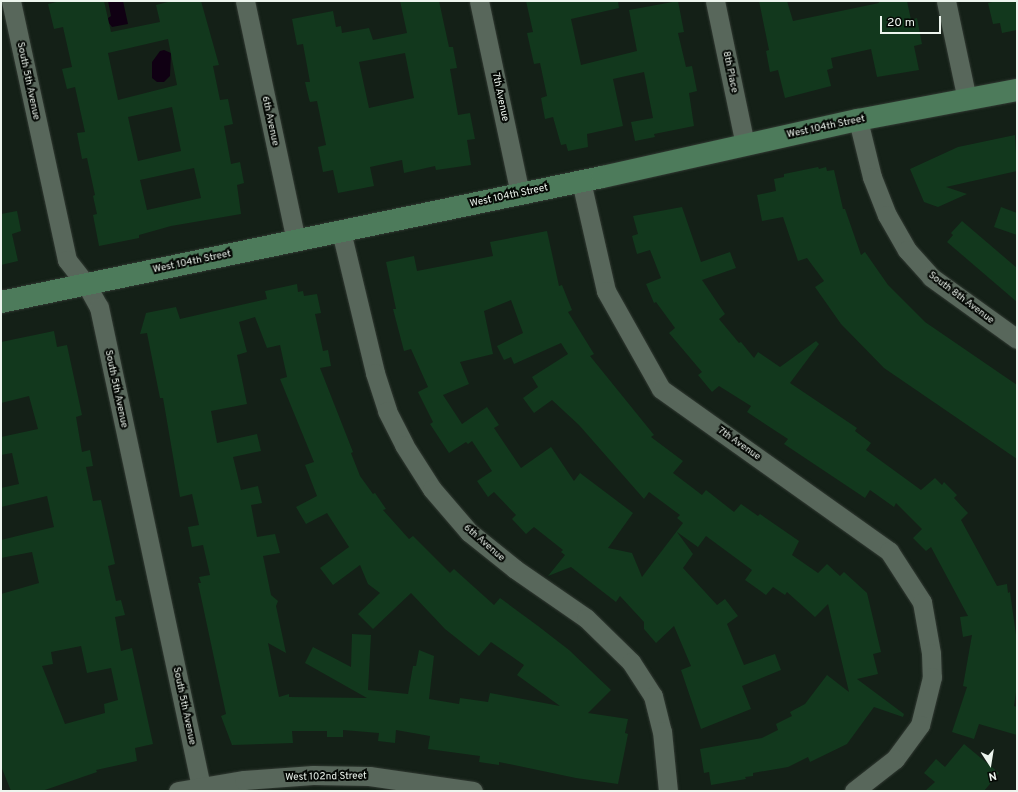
<!DOCTYPE html>
<html>
<head>
<meta charset="utf-8">
<style>
  body { margin:0 }
  #map { position:relative; width:1018px; height:792px; overflow:hidden; background:#142017; font-family:Overpass,sans-serif }
  div>[style] { position:absolute }
  .water>* { inset:0; background:#100013 }
  .building>* { inset:0; background:#12381d }
  .roads { filter:drop-shadow(0 0 1px #313932) drop-shadow(0 0 1px #313932) }
  .street>* { height:19px; margin:-9.5px; padding:0 9.5px; transform-origin:9.5px; border-radius:9.5px; background:#58675b }
  .secondary>* { height:22px; margin:-11px; padding:0 11px; transform-origin:11px; border-radius:11px; background:#4d7b5b }
  span { translate:-50% -50%; white-space:nowrap; text-align:center; line-height:1.15; -webkit-text-stroke:4px #050905; paint-order:stroke }
  .street-label { font-size:10px; color:#edf5ee }
  .frame { position:absolute; inset:0; border:2px solid #edf5ee; pointer-events:none }
  .north { position:absolute; left:970px; top:744px; width:40px; height:40px; -webkit-text-stroke:3px #050905; paint-order:stroke; rotate:168deg; font-size:11px; font-weight:700; line-height:16px; text-align:center; color:#edf5ee }
  .north::after { content:''; display:block; margin:auto; width:14px; height:18px; background:#edf5ee; clip-path:polygon(50% 0,100% 100%,50% 72%,0 100%) }
  .scale { position:absolute; left:880px; top:16px; width:61px; height:18px; box-sizing:border-box; border:2px solid #edf5ee; border-top:0; padding-left:5px; font-size:12px; line-height:14px; white-space:nowrap; color:#edf5ee; -webkit-text-stroke:3px #050905; paint-order:stroke }
</style>
</head>
<body>
<div id="map">
  <div class="water">
    <div style="clip-path:polygon(108px 1px,123px 1px,128px 24px,112px 27px,108px 22px,108px 18px,111px 16px)"></div>
    <div style="clip-path:polygon(164px 50px,171px 53px,170px 76px,164px 82px,157px 82px,152px 78px,152px 62px,160px 51px)"></div>
  </div>
  <div class="building">
    <div style="clip-path:polygon(evenodd,61px 1px,104px 1px,111px 32px,160px 22px,156px 5px,172px 1px,201px 1px,219px 65px,213px 66px,220px 100px,228px 99px,233px 124px,224px 126px,231px 164px,240px 162px,244px 183px,237px 185px,241px 214px,171px 226px,139px 235px,139px 238px,99px 246px,93px 215px,97px 214px,93px 196px,95px 195px,87px 158px,82px 159px,77px 133px,85px 132px,75px 87px,67px 89px,62px 69px,72px 67px,63px 27px,54px 29px,48px 4px,61px 1px,168px 39px,177px 85px,118px 100px,108px 53px,168px 39px,61px 1px,172px 107px,181px 151px,138px 161px,128px 117px,172px 107px,61px 1px,194px 168px,201px 198px,147px 210px,140px 180px,194px 168px)"></div>
    <div style="clip-path:polygon(evenodd,400px 1px,439px 1px,449px 47px,453px 47px,457px 68px,450px 69px,458px 115px,470px 113px,475px 139px,467px 140px,471px 165px,436px 170px,435px 166px,404px 173px,402px 160px,370px 167px,374px 186px,338px 193px,333px 170px,323px 172px,318px 147px,326px 145px,317px 101px,310px 102px,309px 99px,305px 82px,310px 82px,303px 44px,297px 45px,292px 19px,333px 11px,336px 27px,341px 26px,342px 33px,369px 28px,373px 40px,407px 33px,400px 1px,405px 53px,414px 98px,369px 108px,359px 62px,405px 53px)"></div>
    <div style="clip-path:polygon(526px 1px,618px 1px,619px 8px,571px 19px,581px 65px,637px 51px,629px 10px,678px 1px,684px 32px,678px 33px,686px 67px,692px 66px,697px 91px,689px 93px,694px 126px,654px 134px,655px 137px,635px 141px,631px 122px,653px 118px,644px 72px,613px 79px,623px 126px,587px 134px,588px 147px,568px 151px,566px 144px,561px 145px,553px 117px,545px 119px,541px 98px,547px 96px,540px 63px,534px 64px,527px 33px,533px 32px)"></div>
    <div style="clip-path:polygon(759px 1px,787px 1px,793px 21px,879px 3px,878px 1px,907px 1px,911px 20px,917px 18px,922px 44px,914px 46px,919px 70px,877px 77px,871px 49px,831px 58px,833px 68px,827px 70px,831px 86px,785px 98px,778px 70px,770px 72px,766px 51px,769px 50px)"></div>
    <div style="clip-path:polygon(997px 1px,1017px 1px,1017px 30px,1002px 33px,1000px 23px,993px 24px,988px 3px)"></div>
    <div style="clip-path:polygon(1015px 135px,1017px 171px,946px 187px,967px 194px,938px 207px,924px 202px,910px 169px,958px 147px)"></div>
    <div style="clip-path:polygon(818px 167px,819px 169px,826px 167px,827px 171px,834px 170px,843px 209px,845px 209px,861px 255px,865px 252px,888px 285px,925px 322px,1017px 385px,1017px 459px,884px 368px,841px 324px,815px 287px,824px 281px,807px 258px,798px 261px,783px 217px,762px 221px,757px 195px,776px 191px,774px 179px,784px 177px,784px 174px)"></div>
    <div style="clip-path:polygon(682px 207px,701px 262px,730px 252px,736px 268px,702px 280px,725px 314px,719px 319px,739px 343px,741px 342px,754px 358px,758px 352px,780px 367px,816px 341px,819px 344px,790px 383px,857px 428px,855px 431px,871px 443px,866px 450px,921px 490px,935px 478px,942px 485px,944px 482px,957px 495px,954px 498px,968px 513px,961px 520px,997px 586px,1007px 584px,1008px 593px,1010px 592px,1017px 642px,1017px 685px,1014px 706px,1017px 707px,1017px 735px,979px 724px,974px 739px,952px 732px,967px 687px,963px 686px,972px 635px,963px 637px,960px 617px,968px 616px,931px 547px,926px 551px,913px 538px,922px 529px,896px 503px,894px 507px,870px 490px,865px 498px,784px 444px,788px 439px,747px 412px,751px 406px,719px 386px,712px 392px,698px 375px,702px 372px,669px 333px,675px 328px,656px 302px,654px 303px,646px 284px,661px 278px,650px 250px,637px 254px,632px 236px,638px 234px,633px 216px)"></div>
    <div style="clip-path:polygon(1001px 207px,1017px 213px,1017px 235px,994px 227px)"></div>
    <div style="clip-path:polygon(17px 211px,21px 231px,12px 234px,18px 261px,1px 265px,1px 214px)"></div>
    <div style="clip-path:polygon(962px 221px,1017px 268px,1017px 302px,947px 242px,953px 235px,951px 233px)"></div>
    <div style="clip-path:polygon(evenodd,547px 231px,559px 286px,562px 285px,572px 310px,568px 312px,594px 354px,590px 356px,654px 435px,651px 437px,683px 461px,673px 473px,702px 495px,706px 490px,734px 512px,741px 504px,758px 516px,760px 514px,799px 541px,792px 555px,818px 573px,827px 564px,840px 576px,844px 572px,867px 593px,881px 652px,873px 654px,878px 674px,857px 679px,904px 714px,903px 717px,874px 707px,847px 744px,810px 762px,808px 757px,788px 767px,753px 773px,753px 776px,745px 777px,746px 779px,711px 785px,709px 772px,704px 773px,700px 749px,762px 738px,778px 730px,776px 724px,792px 716px,790px 712px,805px 704px,827px 675px,849px 692px,828px 604px,815px 617px,787px 592px,785px 595px,773px 587px,766px 595px,745px 580px,752px 570px,706px 536px,698px 547px,677px 532px,693px 554px,683px 568px,717px 605px,725px 599px,738px 616px,727px 624px,744px 665px,775px 654px,781px 670px,742px 686px,751px 709px,701px 729px,681px 670px,691px 666px,674px 626px,656px 643px,644px 629px,644px 622px,620px 596px,616px 602px,571px 567px,548px 576px,565px 555px,561px 552px,563px 550px,534px 527px,526px 534px,512px 519px,516px 515px,494px 492px,488px 497px,477px 481px,492px 471px,472px 441px,468px 444px,466px 442px,449px 453px,430px 424px,433px 422px,418px 392px,428px 387px,411px 349px,404px 351px,393px 309px,396px 309px,386px 262px,414px 256px,417px 271px,458px 263px,493px 256px,490px 242px,547px 231px,511px 300px,523px 333px,497px 346px,504px 360px,511px 357px,514px 364px,561px 343px,568px 354px,532px 377px,538px 387px,523px 398px,534px 413px,552px 400px,579px 425px,644px 499px,649px 492px,680px 515px,677px 518px,683px 523px,642px 577px,632px 553px,608px 548px,633px 513px,580px 473px,574px 481px,551px 447px,521px 468px,494px 428px,499px 425px,487px 407px,462px 424px,443px 395px,469px 384px,460px 362px,493px 354px,484px 311px,511px 300px)"></div>
    <div style="clip-path:polygon(evenodd,297px 284px,298px 292px,303px 291px,304px 296px,317px 294px,321px 313px,315px 314px,323px 351px,328px 350px,331px 366px,320px 368px,353px 452px,351px 453px,360px 476px,373px 494px,375px 493px,386px 509px,383px 510px,409px 539px,413px 536px,450px 573px,454px 569px,494px 605px,500px 598px,538px 626px,569px 650px,611px 690px,588px 713px,628px 719px,625px 733px,628px 734px,618px 784px,576px 778px,499px 762px,499px 765px,479px 762px,480px 756px,428px 749px,430px 736px,396px 730px,395px 743px,378px 741px,379px 733px,343px 730px,343px 737px,327px 737px,327px 731px,292px 731px,293px 743px,232px 745px,221px 716px,226px 714px,198px 583px,201px 583px,199px 577px,210px 575px,203px 545px,192px 547px,188px 527px,199px 525px,192px 494px,180px 497px,163px 398px,160px 398px,147px 333px,140px 334px,146px 313px,176px 307px,180px 319px,267px 299px,265px 291px,297px 284px,255px 317px,267px 348px,280px 345px,287px 377px,280px 379px,314px 462px,305px 465px,317px 496px,296px 507px,306px 524px,327px 513px,349px 547px,320px 568px,333px 585px,360px 565px,368px 584px,380px 593px,358px 614px,373px 629px,411px 593px,445px 629px,479px 656px,491px 642px,524px 665px,517px 675px,560px 706px,490px 693px,488px 702px,460px 698px,459px 704px,429px 699px,434px 656px,419px 650px,416px 666px,413px 666px,408px 694px,368px 690px,371px 635px,352px 634px,351px 667px,313px 647px,305px 663px,367px 698px,289px 697px,289px 694px,279px 697px,268px 643px,286px 653px,276px 606px,278px 601px,271px 595px,263px 556px,280px 553px,275px 534px,257px 537px,251px 505px,262px 503px,258px 486px,241px 490px,233px 457px,261px 451px,257px 434px,217px 443px,211px 411px,247px 404px,237px 355px,247px 352px,239px 322px,255px 317px)"></div>
    <div style="clip-path:polygon(evenodd,54px 331px,57px 347px,67px 345px,82px 415px,76px 417px,82px 452px,90px 450px,93px 466px,86px 467px,93px 501px,101px 500px,115px 564px,108px 566px,116px 601px,121px 600px,125px 615px,115px 617px,121px 651px,132px 648px,153px 744px,135px 748px,137px 761px,96px 770px,97px 772px,42px 791px,11px 791px,1px 766px,1px 594px,39px 583px,32px 552px,1px 558px,1px 540px,54px 527px,47px 496px,1px 507px,1px 488px,19px 484px,12px 453px,1px 455px,1px 437px,38px 429px,29px 396px,1px 403px,1px 342px,54px 331px,81px 646px,87px 673px,111px 668px,118px 700px,104px 704px,105px 713px,65px 724px,42px 666px,53px 664px,51px 652px,81px 646px)"></div>
    <div style="clip-path:polygon(964px 744px,999px 773px,984px 791px,925px 791px,935px 782px,924px 773px,936px 759px,945px 767px)"></div>
  </div>
  <div class="roads">
    <div class="street">
      <div style="left:11px;top:1px;width:265px;rotate:77.8deg"></div>
      <div style="left:67px;top:260px;width:31px;rotate:52deg"></div>
      <div style="left:86px;top:284px;width:26px;rotate:61deg"></div>
      <div style="left:99px;top:307px;width:490px;rotate:78deg"></div>
      <div style="left:245px;top:1px;width:245px;rotate:78deg"></div>
      <div style="left:479px;top:1px;width:197px;rotate:78deg"></div>
      <div style="left:715px;top:1px;width:146px;rotate:78.2deg"></div>
      <div style="left:946px;top:1px;width:101px;rotate:78deg"></div>
      <div style="left:858px;top:120px;width:59px;rotate:76.2deg"></div>
      <div style="left:872px;top:177px;width:41px;rotate:68.5deg"></div>
      <div style="left:887px;top:215px;width:40px;rotate:60.3deg"></div>
      <div style="left:907px;top:250px;width:36px;rotate:48deg"></div>
      <div style="left:931px;top:277px;width:106px;rotate:35.8deg"></div>
      <div style="left:581px;top:181px;width:113px;rotate:77.2deg"></div>
      <div style="left:606px;top:291px;width:112px;rotate:60.7deg"></div>
      <div style="left:661px;top:389px;width:280px;rotate:35.4deg"></div>
      <div style="left:889px;top:551px;width:61px;rotate:57.1deg"></div>
      <div style="left:922px;top:602px;width:52px;rotate:80deg"></div>
      <div style="left:931px;top:653px;width:24px;rotate:88deg"></div>
      <div style="left:932px;top:677px;width:49px;rotate:104deg"></div>
      <div style="left:920px;top:725px;width:42px;rotate:126.3deg"></div>
      <div style="left:895px;top:759px;width:52px;rotate:142deg"></div>
      <div style="left:341px;top:231px;width:146px;rotate:76.5deg"></div>
      <div style="left:375px;top:373px;width:40px;rotate:72deg"></div>
      <div style="left:387px;top:411px;width:38px;rotate:63deg"></div>
      <div style="left:404px;top:445px;width:52px;rotate:57.5deg"></div>
      <div style="left:432px;top:489px;width:57px;rotate:49.3deg"></div>
      <div style="left:469px;top:532px;width:59px;rotate:38.8deg"></div>
      <div style="left:515px;top:569px;width:86px;rotate:34.6deg"></div>
      <div style="left:586px;top:618px;width:63px;rotate:44.4deg"></div>
      <div style="left:631px;top:662px;width:40px;rotate:57.1deg"></div>
      <div style="left:653px;top:696px;width:36px;rotate:76deg"></div>
      <div style="left:662px;top:731px;width:60px;rotate:84.3deg"></div>
      <div style="left:178px;top:791px;width:67px;rotate:-9.5deg"></div>
      <div style="left:244px;top:780px;width:69px;rotate:-4.1deg"></div>
      <div style="left:313px;top:775px;width:56px;rotate:1deg"></div>
      <div style="left:369px;top:776px;width:105px;rotate:8.2deg"></div>
    </div>
    <div class="secondary">
      <div style="left:1px;top:302px;width:614px;rotate:-11.75deg"></div>
      <div style="left:602px;top:177px;width:262px;rotate:-12.6deg"></div>
      <div style="left:858px;top:120px;width:162px;rotate:-10.7deg"></div>
    </div>
  </div>
  <div class="street-label">
    <span style="left:730px;top:72px;rotate:78deg">8th Place</span>
    <span style="left:28px;top:81px;rotate:78deg">South 5th Avenue</span>
    <span style="left:500px;top:97px;rotate:78deg">7th Avenue</span>
    <span style="left:270px;top:121px;rotate:78deg">6th Avenue</span>
    <span style="left:826px;top:127px;rotate:-12deg">West 104th Street</span>
    <span style="left:509px;top:196px;rotate:-12deg">West 104th Street</span>
    <span style="left:192px;top:262px;rotate:-12deg">West 104th Street</span>
    <span style="left:961px;top:298px;rotate:37deg">South 8th Avenue</span>
    <span style="left:116px;top:389px;rotate:78deg">South 5th Avenue</span>
    <span style="left:739px;top:444px;rotate:35deg">7th Avenue</span>
    <span style="left:484px;top:543px;rotate:41deg">6th Avenue</span>
    <span style="left:184px;top:706px;rotate:78deg">South 5th Avenue</span>
    <span style="left:326px;top:777px;rotate:-1deg">West 102nd Street</span>
  </div>
  <div class="frame"></div>
  <div class="north">N</div>
  <div class="scale">20 m</div>
</div>
</body>
</html>
